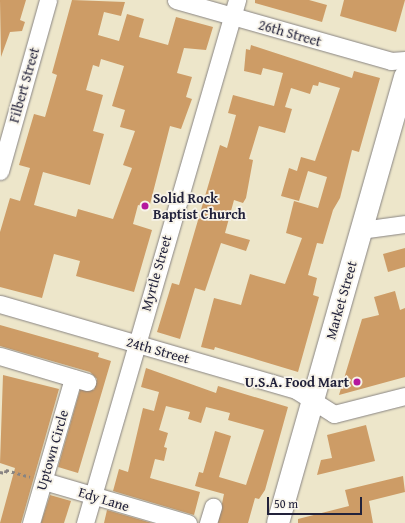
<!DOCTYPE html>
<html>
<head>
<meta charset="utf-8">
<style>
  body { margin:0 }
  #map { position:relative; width:405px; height:523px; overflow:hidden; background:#ede6ca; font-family:"Gentium Book Plus",serif }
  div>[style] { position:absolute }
  .building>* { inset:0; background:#cd9c66 }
  .path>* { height:2.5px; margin-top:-1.25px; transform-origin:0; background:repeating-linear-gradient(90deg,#888482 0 3px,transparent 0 6px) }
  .roads { filter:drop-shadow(0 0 1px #888482) drop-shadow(0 0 1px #888482) }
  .minor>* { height:17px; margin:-8.5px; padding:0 8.5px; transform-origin:8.5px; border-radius:8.5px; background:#fff }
  .major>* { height:22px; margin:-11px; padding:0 11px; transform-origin:11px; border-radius:11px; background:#fff }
  .dots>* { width:11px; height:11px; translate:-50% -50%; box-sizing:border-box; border:2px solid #f7f3e8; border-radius:50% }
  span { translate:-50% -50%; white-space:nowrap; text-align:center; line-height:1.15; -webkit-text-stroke:3.5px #f7f3e8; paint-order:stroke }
  .street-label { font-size:14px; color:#22223b }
  .poi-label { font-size:14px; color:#22223b; font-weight:700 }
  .left { translate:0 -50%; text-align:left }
  .right { translate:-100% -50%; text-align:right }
  .scale { position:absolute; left:267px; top:497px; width:95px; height:18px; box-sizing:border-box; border:2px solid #22223b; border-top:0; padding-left:5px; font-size:12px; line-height:14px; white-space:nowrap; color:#22223b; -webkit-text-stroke:3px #f7f3e8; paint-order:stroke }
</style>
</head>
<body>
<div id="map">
  <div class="building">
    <div style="clip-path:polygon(0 0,26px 0,20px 20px,25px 22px,22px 31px,10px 32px,1px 57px)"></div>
    <div style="clip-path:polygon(evenodd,72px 0,125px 2px,121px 16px,104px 12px,98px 35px,119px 41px,127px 14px,144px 19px,139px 37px,168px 45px,176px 17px,213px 27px,206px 50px,184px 48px,177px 73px,192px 77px,186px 97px,192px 99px,181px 129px,170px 126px,149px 208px,138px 205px,133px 224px,152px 230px,134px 292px,76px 276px,80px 261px,54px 254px,42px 298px,0 287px,0 232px,10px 198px,20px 201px,30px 168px,19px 165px,34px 114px,45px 117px,57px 75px,52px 73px,72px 0,101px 59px,124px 66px,112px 106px,125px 110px,120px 127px,135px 131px,123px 165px,132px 168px,113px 219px,78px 209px,76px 217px,34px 205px,43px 172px,90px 185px,104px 134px,93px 131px,103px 95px,86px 90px,93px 65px,99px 67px,101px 59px)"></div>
    <div style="clip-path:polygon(255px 0,309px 0,327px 5px,322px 22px,255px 3px)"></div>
    <div style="clip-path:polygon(344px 0,405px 0,396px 32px,340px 16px)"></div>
    <div style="clip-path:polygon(251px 45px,352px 78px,354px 71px,380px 78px,359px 152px,352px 150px,340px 198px,333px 210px,323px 244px,317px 243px,308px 275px,317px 278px,313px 295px,319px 297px,298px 372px,215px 347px,214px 350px,201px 347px,214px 298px,241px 305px,250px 274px,285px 284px,302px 238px,286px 233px,294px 201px,318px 208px,327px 177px,308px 171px,299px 201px,281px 196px,289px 168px,297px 171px,301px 157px,315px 161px,340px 88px,319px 82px,318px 86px,313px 85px,310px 94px,291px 88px,285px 107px,292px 109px,285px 133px,259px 126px,249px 159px,253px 160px,246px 198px,243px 203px,234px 200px,225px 233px,250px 240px,246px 251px,221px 243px,205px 291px,195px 288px,180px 339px,157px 332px,172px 283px,179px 285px,220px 145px,227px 148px,236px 115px,228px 113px,233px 95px,274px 106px,283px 73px,263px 68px,261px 75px,244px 71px,246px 49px,250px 50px)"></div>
    <div style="clip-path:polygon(405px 248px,405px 267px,388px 272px,383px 254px)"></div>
    <div style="clip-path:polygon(395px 291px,400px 310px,405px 308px,405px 377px,339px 395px,362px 319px,379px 315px,374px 297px)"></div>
    <div style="clip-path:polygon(0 325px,99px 353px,98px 357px,111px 361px,78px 473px,58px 467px,80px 390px,94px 390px,97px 379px,90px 372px,0 346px)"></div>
    <div style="clip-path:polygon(146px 368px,216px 393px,218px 386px,288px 407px,265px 490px,259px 499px,255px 498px,248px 523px,218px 523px,224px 494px,195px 486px,199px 472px,203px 473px,215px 431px,231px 436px,219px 477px,246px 485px,264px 430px,228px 420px,230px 413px,206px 407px,201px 423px,188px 419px,190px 412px,166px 406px,159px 430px,168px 433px,164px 447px,167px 448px,164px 461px,155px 459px,150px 478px,200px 492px,194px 515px,113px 491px,119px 469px,128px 472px,143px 408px,154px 411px,159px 392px,141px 387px)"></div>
    <div style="clip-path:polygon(3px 375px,59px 389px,21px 523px,0 523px,15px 468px,0 463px)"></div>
    <div style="clip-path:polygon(366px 425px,375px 461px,317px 475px,321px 460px,332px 458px,327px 435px)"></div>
    <div style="clip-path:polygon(403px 476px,405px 492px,369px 501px,373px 523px,298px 523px,298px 519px,349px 506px,345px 490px)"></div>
    <div style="clip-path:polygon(50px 495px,71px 501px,64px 523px,41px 523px)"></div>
    <div style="clip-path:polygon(107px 510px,152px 523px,104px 523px)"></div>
  </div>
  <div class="path">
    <div style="left:0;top:472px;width:5px;rotate:11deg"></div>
    <div style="left:5px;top:473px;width:3px;rotate:-72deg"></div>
    <div style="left:6px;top:470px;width:25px;rotate:16deg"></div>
  </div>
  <div class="roads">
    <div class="minor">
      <div style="left:176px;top:0;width:223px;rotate:15.8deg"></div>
      <div style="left:391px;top:61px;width:14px;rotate:-4deg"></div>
      <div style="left:0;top:171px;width:178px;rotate:-74.3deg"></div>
      <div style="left:361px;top:230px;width:44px;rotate:-7.8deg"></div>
      <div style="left:0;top:304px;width:308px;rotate:16.2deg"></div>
      <div style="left:296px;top:390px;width:45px;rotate:32.3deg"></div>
      <div style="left:334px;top:414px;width:73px;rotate:-14.2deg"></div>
      <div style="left:0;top:356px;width:91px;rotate:16.6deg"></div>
      <div style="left:44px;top:481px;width:150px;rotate:16.3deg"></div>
      <div style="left:31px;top:523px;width:151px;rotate:-73.8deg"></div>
      <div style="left:85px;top:523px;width:545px;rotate:-73.79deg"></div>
      <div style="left:208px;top:523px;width:17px;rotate:-73deg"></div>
    </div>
    <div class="major">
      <div style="left:278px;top:523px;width:464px;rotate:-74.1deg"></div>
    </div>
  </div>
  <div class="dots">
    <div style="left:145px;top:206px;background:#b5179e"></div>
    <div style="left:357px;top:382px;background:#b5179e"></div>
  </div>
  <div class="street-label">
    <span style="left:290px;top:33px;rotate:16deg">26th Street</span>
    <span style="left:24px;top:85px;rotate:-74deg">Filbert Street</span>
    <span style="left:156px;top:273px;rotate:-74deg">Myrtle Street</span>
    <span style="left:341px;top:300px;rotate:-74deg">Market Street</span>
    <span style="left:158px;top:350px;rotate:16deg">24th Street</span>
    <span style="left:52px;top:450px;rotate:-74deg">Uptown Circle</span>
    <span style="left:104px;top:499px;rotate:17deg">Edy Lane</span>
  </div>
  <div class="poi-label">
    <span class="left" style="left:153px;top:206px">Solid Rock<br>Baptist Church</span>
    <span class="right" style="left:349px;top:382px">U.S.A. Food Mart</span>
  </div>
  <div class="scale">50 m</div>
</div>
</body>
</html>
